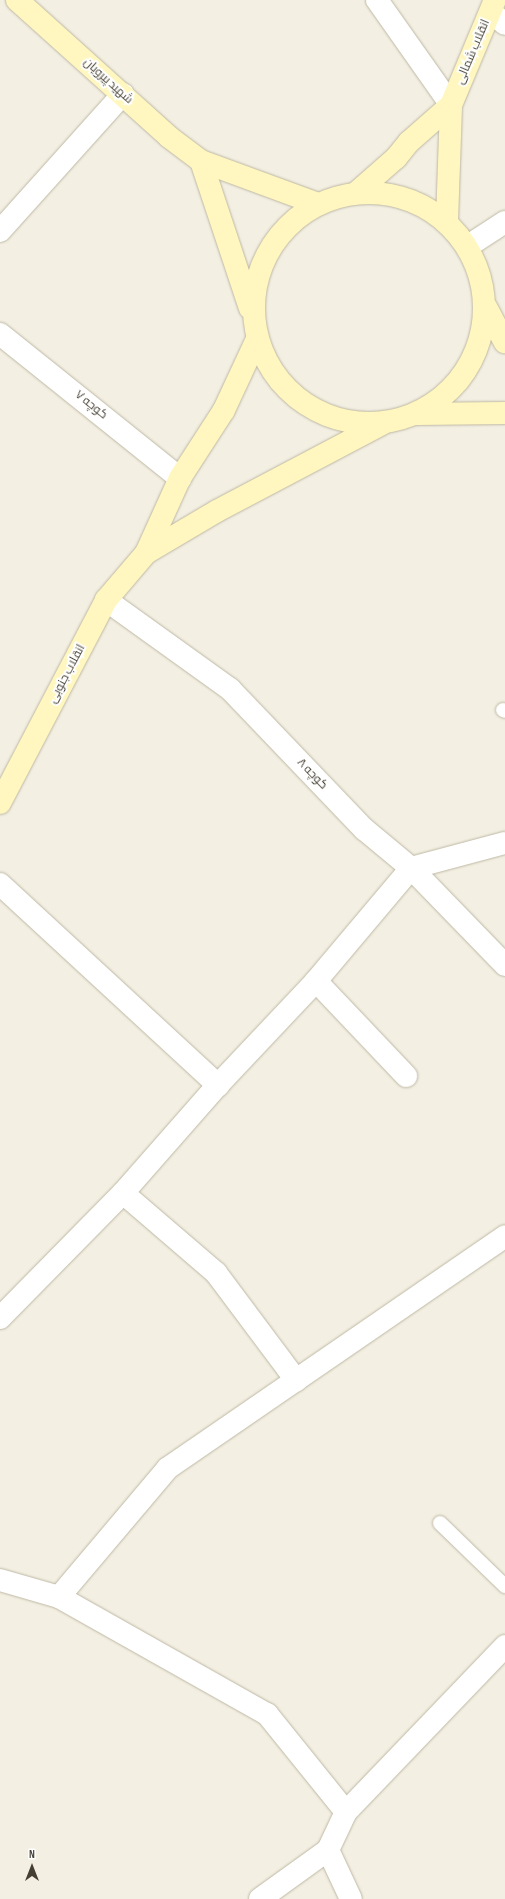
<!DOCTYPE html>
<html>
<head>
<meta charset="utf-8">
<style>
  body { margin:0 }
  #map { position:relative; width:505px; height:1899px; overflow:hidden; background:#f3efe2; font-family:"Sofia Sans Condensed",Cairo,sans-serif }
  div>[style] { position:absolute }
  .roads { filter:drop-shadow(0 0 1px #beb8a4) drop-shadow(0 0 1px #beb8a4) }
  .lane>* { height:14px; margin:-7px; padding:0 7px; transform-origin:7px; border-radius:7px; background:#fff }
  .street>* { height:22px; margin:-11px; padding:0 11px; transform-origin:11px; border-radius:11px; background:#fff }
  .secondary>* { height:22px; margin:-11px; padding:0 11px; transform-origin:11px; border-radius:11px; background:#fff7bf }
  .secondary>.ring { margin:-11px; padding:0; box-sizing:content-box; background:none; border:22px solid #fff7bf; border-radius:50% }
  span { translate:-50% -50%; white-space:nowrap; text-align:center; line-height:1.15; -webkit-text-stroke:4px #fff; paint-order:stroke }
  .street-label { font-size:12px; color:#443f32 }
  .north { position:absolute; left:12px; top:1847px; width:40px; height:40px; -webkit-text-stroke:3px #fff; paint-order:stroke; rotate:0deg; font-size:11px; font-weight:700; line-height:16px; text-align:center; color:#443f32 }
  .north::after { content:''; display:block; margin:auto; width:14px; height:18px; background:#443f32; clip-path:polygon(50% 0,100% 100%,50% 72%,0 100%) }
</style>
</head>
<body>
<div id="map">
  <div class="roads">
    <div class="lane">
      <div style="left:503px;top:710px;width:2px;rotate:27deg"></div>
      <div style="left:440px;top:1523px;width:91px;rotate:44.1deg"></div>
    </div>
    <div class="street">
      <div style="left:377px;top:0;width:128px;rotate:54.8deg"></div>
      <div style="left:491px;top:12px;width:18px;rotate:41deg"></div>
      <div style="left:0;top:231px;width:184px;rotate:-48.1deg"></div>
      <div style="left:468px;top:246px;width:44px;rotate:-33deg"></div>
      <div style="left:0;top:334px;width:231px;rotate:38.7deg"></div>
      <div style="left:106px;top:600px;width:153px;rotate:35.7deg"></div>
      <div style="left:230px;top:689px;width:194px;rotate:46.3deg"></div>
      <div style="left:364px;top:829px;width:61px;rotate:39.7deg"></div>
      <div style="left:411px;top:868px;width:135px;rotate:45.9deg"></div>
      <div style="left:0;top:884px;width:297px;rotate:42.7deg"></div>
      <div style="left:316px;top:981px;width:131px;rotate:46.5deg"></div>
      <div style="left:123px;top:1193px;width:123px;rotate:40.7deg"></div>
      <div style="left:216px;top:1273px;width:134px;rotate:53.2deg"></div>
      <div style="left:0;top:1318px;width:175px;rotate:-45.5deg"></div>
      <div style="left:123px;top:1193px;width:144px;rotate:-48.7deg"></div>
      <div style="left:218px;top:1085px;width:143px;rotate:-46.7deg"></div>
      <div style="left:316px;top:981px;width:148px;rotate:-49.9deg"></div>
      <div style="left:411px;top:868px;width:97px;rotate:-14.9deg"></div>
      <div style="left:0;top:1580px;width:61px;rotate:16.1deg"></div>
      <div style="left:59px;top:1597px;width:169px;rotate:-49.8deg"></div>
      <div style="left:168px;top:1468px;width:409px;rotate:-34.5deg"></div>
      <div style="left:59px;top:1597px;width:239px;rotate:29.4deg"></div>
      <div style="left:267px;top:1714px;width:126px;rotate:51.1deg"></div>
      <div style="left:328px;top:1850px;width:54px;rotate:64.9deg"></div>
      <div style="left:260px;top:1899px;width:84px;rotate:-35.8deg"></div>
      <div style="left:328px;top:1850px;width:42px;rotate:-64.7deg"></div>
      <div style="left:346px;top:1812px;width:230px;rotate:-46.2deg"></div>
    </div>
    <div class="secondary">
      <div style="left:17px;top:0;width:205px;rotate:42deg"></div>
      <div style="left:169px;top:137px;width:40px;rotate:37deg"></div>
      <div style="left:201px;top:161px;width:125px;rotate:20.2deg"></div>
      <div style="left:201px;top:161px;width:155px;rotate:71.6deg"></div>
      <div class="ring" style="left:254px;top:193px;width:208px;height:208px"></div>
      <div style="left:356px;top:193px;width:53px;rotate:-41.2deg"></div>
      <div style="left:396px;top:158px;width:21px;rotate:-51deg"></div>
      <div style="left:409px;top:142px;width:56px;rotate:-41.4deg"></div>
      <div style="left:447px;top:221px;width:116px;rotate:-88deg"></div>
      <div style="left:451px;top:105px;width:114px;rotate:-67.3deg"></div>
      <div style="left:486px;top:307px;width:40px;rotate:62deg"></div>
      <div style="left:417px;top:414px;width:88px;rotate:-0.7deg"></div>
      <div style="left:146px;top:553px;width:82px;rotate:-30.6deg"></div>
      <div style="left:217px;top:511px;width:187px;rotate:-27.8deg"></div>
      <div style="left:0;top:803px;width:229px;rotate:-62.4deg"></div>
      <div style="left:106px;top:600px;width:62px;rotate:-49.6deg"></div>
      <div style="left:146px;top:553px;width:82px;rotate:-65.6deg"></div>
      <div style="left:180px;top:478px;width:81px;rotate:-57.1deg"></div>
      <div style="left:224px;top:410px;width:78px;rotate:-65.1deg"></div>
    </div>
  </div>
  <div class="street-label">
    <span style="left:473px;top:52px;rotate:-67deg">انقلاب شمالی</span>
    <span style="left:108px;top:81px;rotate:42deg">شهید پیرویان</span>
    <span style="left:91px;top:405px;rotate:39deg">کوچه ۷</span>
    <span style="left:67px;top:674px;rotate:-62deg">انقلاب جنوبی</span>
    <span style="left:312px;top:774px;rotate:46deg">کوچه ۸</span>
  </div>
  <div class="north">N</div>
</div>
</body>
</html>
